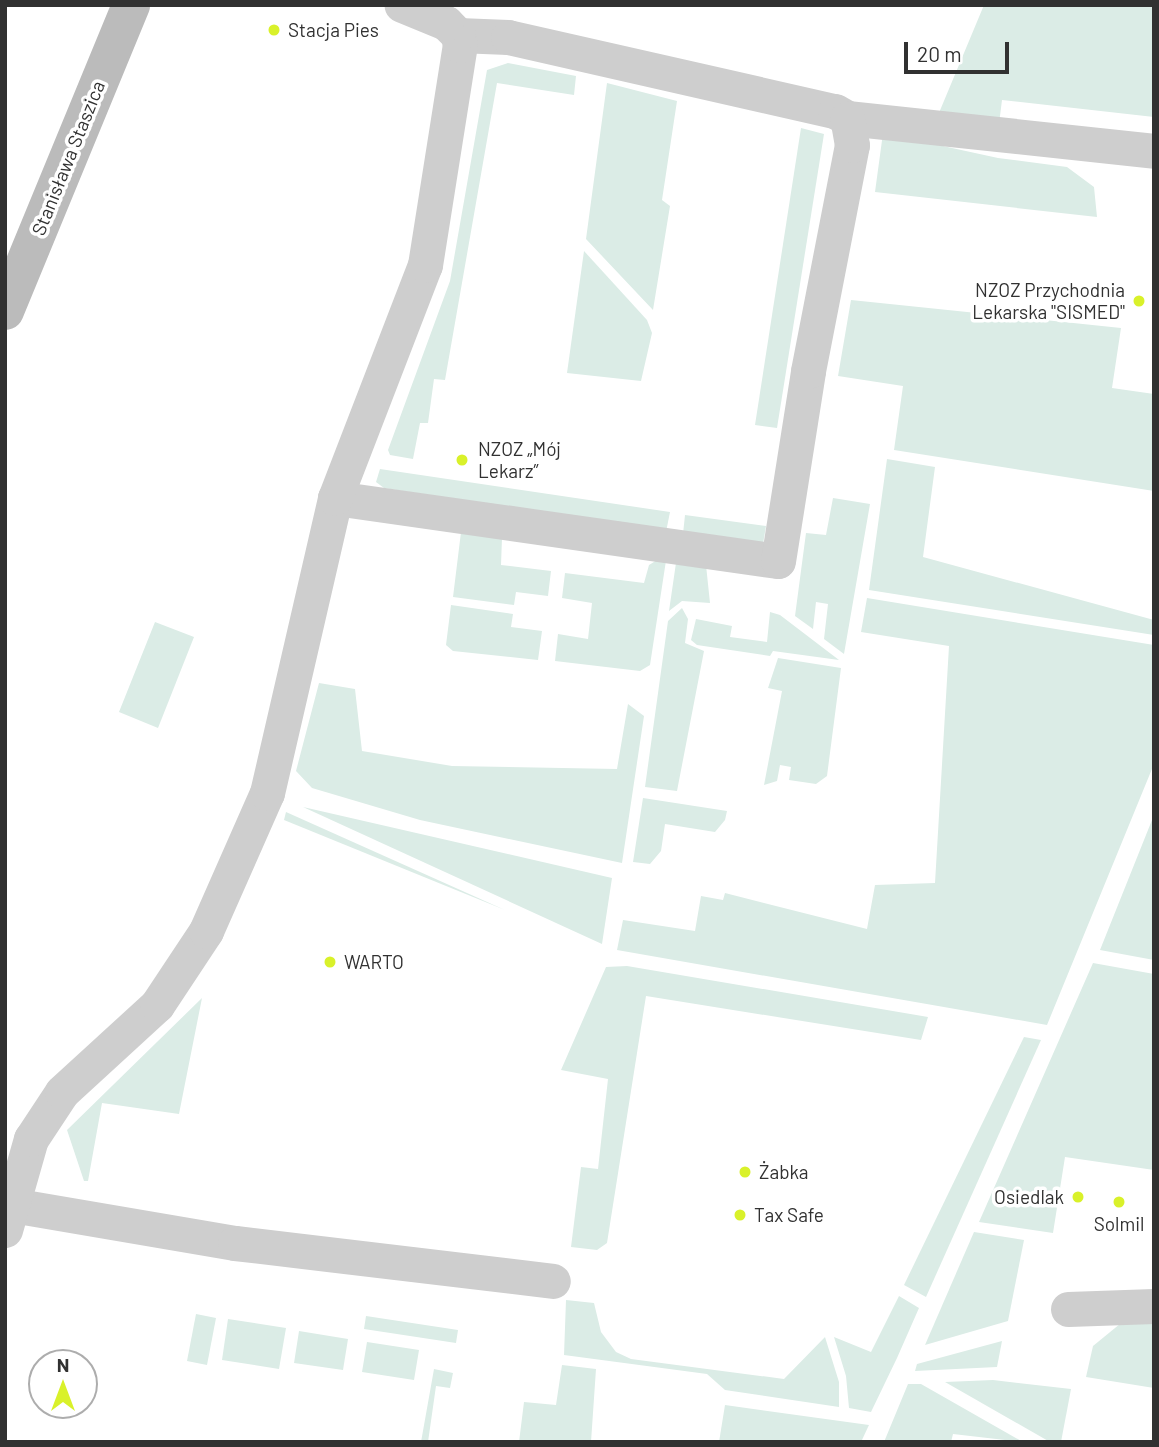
<!DOCTYPE html>
<html>
<head>
<meta charset="utf-8">
<style>
  body { margin:0 }
  #map { position:relative; width:1159px; height:1447px; overflow:hidden; background:#fff; font-family:Barlow,sans-serif }
  div>[style] { position:absolute }
  .green>* { inset:0; background:#dbece6 }
  .street>* { height:35px; margin:-17.5px; padding:0 17.5px; transform-origin:17.5px; border-radius:17.5px; background:#cecece }
  .secondary>* { height:38px; margin:-19px; padding:0 19px; transform-origin:19px; border-radius:19px; background:#bbb }
  .dots>* { width:19px; height:19px; translate:-50% -50%; box-sizing:border-box; border:4px solid #fff; border-radius:50% }
  span { translate:-50% -50%; white-space:nowrap; text-align:center; line-height:1.15; -webkit-text-stroke:7px #fff; paint-order:stroke }
  .poi-label { font-size:19px; color:#313131 }
  .left { translate:0 -50%; text-align:left }
  .right { translate:-100% -50%; text-align:right }
  .street-label { font-size:19px; color:#313131 }
  .frame { position:absolute; inset:0; border:7px solid #313131; pointer-events:none }
  .north { position:absolute; left:28px; top:1349px; width:70px; height:70px; box-sizing:border-box; background:#fff; border:2px solid #adadad; border-radius:50%; rotate:0deg; font-size:19px; font-weight:700; line-height:28px; text-align:center; color:#313131 }
  .north::after { content:''; display:block; margin:auto; width:24px; height:32px; background:#d9f12a; clip-path:polygon(50% 0,100% 100%,50% 72%,0 100%) }
  .scale { position:absolute; left:904px; top:42px; width:105px; height:32px; box-sizing:border-box; border:4px solid #313131; border-top:0; padding-left:9px; font-size:21px; line-height:24px; white-space:nowrap; color:#313131; -webkit-text-stroke:5px #fff; paint-order:stroke }
</style>
</head>
<body>
<div id="map">
  <div class="green">
    <div style="clip-path:polygon(984px 5px,1154px 5px,1154px 117px,1002px 100px,999px 124px,936px 120px)"></div>
    <div style="clip-path:polygon(508px 63px,576px 76px,574px 95px,497px 83px,445px 380px,434px 379px,428px 423px,420px 423px,413px 459px,390px 455px,388px 450px,450px 281px,487px 70px)"></div>
    <div style="clip-path:polygon(607px 83px,677px 101px,662px 200px,670px 206px,653px 310px,586px 239px)"></div>
    <div style="clip-path:polygon(801px 128px,824px 134px,777px 428px,755px 425px)"></div>
    <div style="clip-path:polygon(883px 133px,998px 158px,1067px 167px,1094px 187px,1097px 217px,875px 192px)"></div>
    <div style="clip-path:polygon(584px 251px,647px 320px,652px 333px,641px 381px,567px 373px)"></div>
    <div style="clip-path:polygon(851px 300px,1121px 328px,1112px 388px,1154px 394px,1154px 491px,894px 450px,903px 386px,838px 376px)"></div>
    <div style="clip-path:polygon(887px 459px,935px 467px,923px 557px,1154px 620px,1154px 635px,869px 590px)"></div>
    <div style="clip-path:polygon(380px 469px,670px 512px,666px 532px,384px 488px,376px 482px)"></div>
    <div style="clip-path:polygon(833px 498px,870px 504px,844px 654px,824px 639px,828px 604px,816px 602px,813px 629px,795px 616px,806px 533px,826px 535px)"></div>
    <div style="clip-path:polygon(685px 515px,766px 526px,763px 544px,683px 534px)"></div>
    <div style="clip-path:polygon(462px 524px,502px 538px,501px 565px,551px 571px,548px 596px,516px 592px,514px 605px,453px 597px)"></div>
    <div style="clip-path:polygon(667px 554px,650px 665px,640px 671px,555px 661px,558px 634px,588px 639px,592px 603px,562px 598px,565px 573px,644px 583px,649px 565px)"></div>
    <div style="clip-path:polygon(677px 556px,706px 565px,710px 603px,682px 601px,669px 611px)"></div>
    <div style="clip-path:polygon(867px 598px,1154px 645px,1154px 764px,1047px 1025px,617px 950px,623px 920px,695px 931px,701px 896px,723px 900px,725px 893px,867px 929px,875px 885px,935px 883px,949px 646px,861px 632px)"></div>
    <div style="clip-path:polygon(451px 605px,513px 614px,511px 627px,542px 631px,538px 660px,453px 651px,446px 645px)"></div>
    <div style="clip-path:polygon(682px 608px,688px 619px,685px 643px,704px 651px,677px 791px,645px 787px,668px 621px)"></div>
    <div style="clip-path:polygon(770px 612px,780px 615px,839px 660px,773px 651px,770px 656px,697px 645px,691px 640px,696px 619px,732px 626px,730px 637px,767px 642px)"></div>
    <div style="clip-path:polygon(155px 622px,194px 637px,158px 728px,119px 712px)"></div>
    <div style="clip-path:polygon(778px 658px,841px 668px,827px 776px,816px 784px,789px 780px,791px 767px,780px 765px,777px 781px,764px 785px,782px 691px,768px 688px)"></div>
    <div style="clip-path:polygon(319px 683px,355px 689px,362px 751px,452px 766px,617px 769px,628px 704px,644px 716px,622px 863px,420px 820px,312px 788px,296px 771px)"></div>
    <div style="clip-path:polygon(643px 798px,727px 811px,725px 820px,715px 832px,665px 824px,661px 851px,650px 864px,633px 862px)"></div>
    <div style="clip-path:polygon(303px 807px,612px 878px,602px 944px)"></div>
    <div style="clip-path:polygon(286px 812px,505px 910px,284px 820px)"></div>
    <div style="clip-path:polygon(1154px 815px,1154px 960px,1100px 950px)"></div>
    <div style="clip-path:polygon(1093px 963px,1154px 974px,1154px 1170px,1065px 1157px,1053px 1233px,979px 1222px)"></div>
    <div style="clip-path:polygon(627px 966px,928px 1017px,921px 1040px,646px 996px,607px 1243px,597px 1250px,571px 1247px,581px 1167px,598px 1169px,608px 1079px,561px 1070px,606px 967px)"></div>
    <div style="clip-path:polygon(202px 998px,179px 1114px,102px 1103px,88px 1181px,84px 1181px,67px 1130px)"></div>
    <div style="clip-path:polygon(1024px 1037px,1041px 1040px,926px 1297px,904px 1285px)"></div>
    <div style="clip-path:polygon(974px 1232px,1024px 1240px,1008px 1321px,925px 1345px)"></div>
    <div style="clip-path:polygon(899px 1296px,919px 1308px,897px 1358px,871px 1412px,849px 1408px,846px 1376px,834px 1337px,871px 1352px)"></div>
    <div style="clip-path:polygon(566px 1300px,594px 1303px,601px 1332px,616px 1352px,631px 1359px,784px 1379px,825px 1337px,839px 1382px,839px 1407px,725px 1390px,707px 1374px,564px 1355px)"></div>
    <div style="clip-path:polygon(196px 1314px,216px 1318px,207px 1365px,187px 1361px)"></div>
    <div style="clip-path:polygon(366px 1316px,458px 1330px,456px 1343px,364px 1329px)"></div>
    <div style="clip-path:polygon(228px 1319px,286px 1328px,279px 1369px,222px 1360px)"></div>
    <div style="clip-path:polygon(1126px 1319px,1154px 1320px,1154px 1388px,1086px 1377px,1093px 1346px)"></div>
    <div style="clip-path:polygon(299px 1331px,348px 1339px,343px 1370px,294px 1363px)"></div>
    <div style="clip-path:polygon(1002px 1341px,997px 1367px,915px 1371px,917px 1364px)"></div>
    <div style="clip-path:polygon(367px 1342px,419px 1350px,414px 1380px,362px 1372px)"></div>
    <div style="clip-path:polygon(562px 1365px,596px 1369px,591px 1442px,519px 1442px,524px 1402px,556px 1405px)"></div>
    <div style="clip-path:polygon(434px 1369px,453px 1373px,450px 1388px,436px 1386px,428px 1442px,421px 1442px)"></div>
    <div style="clip-path:polygon(993px 1380px,1071px 1389px,1061px 1442px,1050px 1442px,945px 1382px)"></div>
    <div style="clip-path:polygon(908px 1384px,921px 1384px,1023px 1442px,953px 1434px,951px 1442px,884px 1442px)"></div>
    <div style="clip-path:polygon(725px 1405px,869px 1425px,861px 1442px,719px 1442px)"></div>
  </div>
  <div class="street">
    <div style="left:458px;top:35px;width:50px;rotate:2.3deg"></div>
    <div style="left:508px;top:37px;width:335px;rotate:12.8deg"></div>
    <div style="left:835px;top:111px;width:14px;rotate:30deg"></div>
    <div style="left:847px;top:118px;width:309px;rotate:6.1deg"></div>
    <div style="left:335px;top:498px;width:447px;rotate:8.1deg"></div>
    <div style="left:778px;top:561px;width:192px;rotate:-81deg"></div>
    <div style="left:808px;top:371px;width:230px;rotate:-79deg"></div>
    <div style="left:852px;top:145px;width:27px;rotate:-100deg"></div>
    <div style="left:12px;top:1205px;width:226px;rotate:9.7deg"></div>
    <div style="left:235px;top:1243px;width:320px;rotate:6.8deg"></div>
    <div style="left:5px;top:1230px;width:95px;rotate:-74.1deg"></div>
    <div style="left:31px;top:1139px;width:56px;rotate:-56.6deg"></div>
    <div style="left:62px;top:1092px;width:129px;rotate:-42.5deg"></div>
    <div style="left:157px;top:1005px;width:89px;rotate:-56.5deg"></div>
    <div style="left:206px;top:931px;width:151px;rotate:-66.2deg"></div>
    <div style="left:267px;top:793px;width:303px;rotate:-77deg"></div>
    <div style="left:335px;top:498px;width:250px;rotate:-68.9deg"></div>
    <div style="left:425px;top:265px;width:223px;rotate:-81deg"></div>
    <div style="left:460px;top:45px;width:10px;rotate:-101deg"></div>
    <div style="left:458px;top:35px;width:17px;rotate:-135deg"></div>
    <div style="left:446px;top:23px;width:48px;rotate:-157.8deg"></div>
    <div style="left:1068px;top:1309px;width:86px;rotate:-2deg"></div>
  </div>
  <div class="secondary">
    <div style="left:5px;top:311px;width:331px;rotate:-67.6deg"></div>
  </div>
  <div class="dots">
    <div style="left:274px;top:30px;background:#d9f12a"></div>
    <div style="left:1139px;top:301px;background:#d9f12a"></div>
    <div style="left:462px;top:460px;background:#d9f12a"></div>
    <div style="left:330px;top:962px;background:#d9f12a"></div>
    <div style="left:745px;top:1172px;background:#d9f12a"></div>
    <div style="left:1078px;top:1197px;background:#d9f12a"></div>
    <div style="left:1119px;top:1202px;background:#d9f12a"></div>
    <div style="left:740px;top:1215px;background:#d9f12a"></div>
  </div>
  <div class="poi-label">
    <span class="left" style="left:288px;top:30px">Stacja Pies</span>
    <span class="right" style="left:1125px;top:301px">NZOZ Przychodnia<br>Lekarska "SISMED"</span>
    <span class="left" style="left:478px;top:460px">NZOZ „Mój<br>Lekarz”</span>
    <span class="left" style="left:344px;top:962px">WARTO</span>
    <span class="left" style="left:759px;top:1172px">Żabka</span>
    <span class="right" style="left:1064px;top:1197px">Osiedlak</span>
    <span class="left" style="left:754px;top:1215px">Tax Safe</span>
    <span style="left:1119px;top:1224px">Solmil</span>
  </div>
  <div class="street-label">
    <span style="left:68px;top:158px;rotate:-68deg">Stanisława Staszica</span>
  </div>
  <div class="frame"></div>
  <div class="north">N</div>
  <div class="scale">20 m</div>
</div>
</body>
</html>
